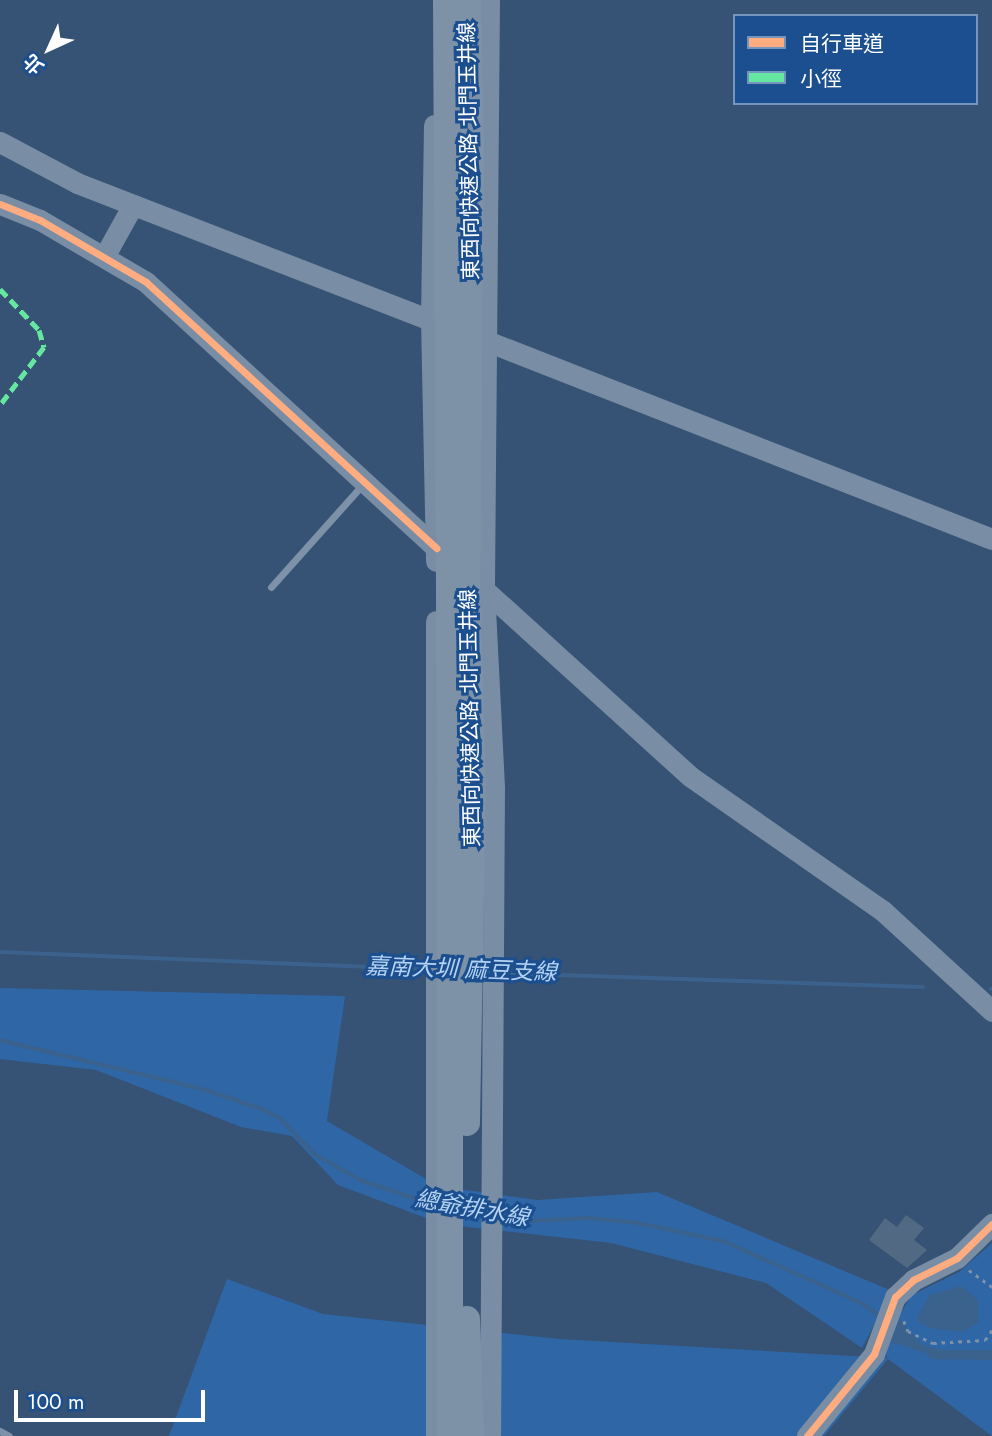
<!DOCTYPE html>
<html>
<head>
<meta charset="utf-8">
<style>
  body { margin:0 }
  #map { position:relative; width:992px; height:1436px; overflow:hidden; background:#365274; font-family:Jost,"Noto Sans TC",sans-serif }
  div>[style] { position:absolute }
  .green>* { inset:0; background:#2f66a5 }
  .water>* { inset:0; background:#3b618d }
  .stream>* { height:3.5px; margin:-1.75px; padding:0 1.75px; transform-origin:1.75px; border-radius:1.75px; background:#3b618d }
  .building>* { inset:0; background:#526984 }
  .path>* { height:2.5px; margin-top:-1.25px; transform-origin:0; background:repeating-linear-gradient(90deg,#7d92a8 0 3.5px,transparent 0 8.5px) }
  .lane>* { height:7px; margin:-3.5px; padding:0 3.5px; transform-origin:3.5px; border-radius:3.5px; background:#7d92a8 }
  .secondary>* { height:21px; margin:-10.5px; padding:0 10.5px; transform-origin:10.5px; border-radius:10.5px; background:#798da4 }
  .highway>* { height:26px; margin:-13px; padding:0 13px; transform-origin:13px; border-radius:13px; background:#7e92a7 }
  .highway-bridge>* { height:26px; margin:-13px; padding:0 13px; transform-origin:13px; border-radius:13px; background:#7e92a7 }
  .quiet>* { height:5px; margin-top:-2.5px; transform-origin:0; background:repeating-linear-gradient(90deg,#66e7a1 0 10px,transparent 0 15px) }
  .cycleway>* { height:7px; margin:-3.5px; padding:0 3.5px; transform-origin:3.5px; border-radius:3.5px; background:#ffac80 }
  span { translate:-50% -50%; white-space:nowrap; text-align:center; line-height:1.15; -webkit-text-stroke:6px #1b4f8f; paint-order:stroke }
  .street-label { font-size:21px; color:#fff }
  .water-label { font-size:23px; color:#b5d3f5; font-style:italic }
  .legend { position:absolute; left:733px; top:14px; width:245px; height:91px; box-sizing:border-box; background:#1b4f8f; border:2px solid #7695bc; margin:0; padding:9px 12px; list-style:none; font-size:21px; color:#fff }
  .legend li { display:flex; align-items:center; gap:14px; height:35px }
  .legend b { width:35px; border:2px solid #7695bc }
  .north { position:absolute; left:14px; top:14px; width:70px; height:70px; -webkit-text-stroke:5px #1b4f8f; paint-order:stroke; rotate:225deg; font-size:19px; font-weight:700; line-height:28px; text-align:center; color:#fff }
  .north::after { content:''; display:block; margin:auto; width:24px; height:32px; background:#fff; clip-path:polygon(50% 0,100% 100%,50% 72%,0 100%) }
  .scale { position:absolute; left:14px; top:1390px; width:191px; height:32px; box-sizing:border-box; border:4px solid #fff; border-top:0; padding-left:9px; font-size:21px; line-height:24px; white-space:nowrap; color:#fff; -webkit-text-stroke:5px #1b4f8f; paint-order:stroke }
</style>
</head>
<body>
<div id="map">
  <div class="green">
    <div style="clip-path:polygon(0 988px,345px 996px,327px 1121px,438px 1186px,537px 1200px,657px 1192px,892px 1291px,862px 1348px,766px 1283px,611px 1243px,442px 1224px,338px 1185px,292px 1136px,241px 1127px,96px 1070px,0 1059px)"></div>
    <div style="clip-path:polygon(992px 1243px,992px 1436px,888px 1359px,824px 1436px,169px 1436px,227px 1279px,323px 1314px,560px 1339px,887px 1358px,884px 1340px,912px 1295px,959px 1272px)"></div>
  </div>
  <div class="water">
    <div style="clip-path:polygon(961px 1286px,978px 1300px,979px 1322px,962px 1332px,929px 1328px,920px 1323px,917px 1318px,930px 1295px)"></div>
    <div style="clip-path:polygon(896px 1316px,922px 1345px,942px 1350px,992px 1350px,992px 1360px,931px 1359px,926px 1353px,884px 1340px)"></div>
  </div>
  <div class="stream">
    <div style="left:0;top:952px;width:428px;rotate:2.3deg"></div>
    <div style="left:499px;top:973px;width:424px;rotate:1.9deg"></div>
    <div style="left:991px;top:989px;width:1px"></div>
    <div style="left:0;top:1040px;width:212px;rotate:13.6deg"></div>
    <div style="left:206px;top:1090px;width:59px;rotate:18.7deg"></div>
    <div style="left:262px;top:1109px;width:21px;rotate:28deg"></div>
    <div style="left:281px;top:1119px;width:50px;rotate:45.8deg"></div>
    <div style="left:316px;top:1155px;width:54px;rotate:29deg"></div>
    <div style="left:363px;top:1181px;width:70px;rotate:18.4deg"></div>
    <div style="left:461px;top:1209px;width:23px;rotate:10deg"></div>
    <div style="left:499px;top:1216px;width:29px;rotate:10deg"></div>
    <div style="left:528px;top:1221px;width:61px;rotate:-2.8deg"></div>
    <div style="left:589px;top:1218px;width:50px;rotate:5.7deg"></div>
    <div style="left:639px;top:1223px;width:89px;rotate:12.3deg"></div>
    <div style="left:726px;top:1242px;width:151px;rotate:24.2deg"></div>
    <div style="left:864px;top:1304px;width:21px;rotate:39deg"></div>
  </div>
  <div class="building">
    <div style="clip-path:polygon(906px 1215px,924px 1228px,914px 1240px,927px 1250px,907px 1268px,869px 1240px,885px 1218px,897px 1227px)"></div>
  </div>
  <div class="path">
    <div style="left:969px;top:1270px;width:29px;rotate:36deg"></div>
    <div style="left:904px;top:1321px;width:11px;rotate:68deg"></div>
    <div style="left:908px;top:1331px;width:28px;rotate:26deg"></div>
    <div style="left:933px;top:1343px;width:52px;rotate:-3.3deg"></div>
    <div style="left:985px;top:1340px;width:12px;rotate:-55deg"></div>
  </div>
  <div class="lane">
    <div style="left:271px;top:587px;width:138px;rotate:-48.2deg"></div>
    <div style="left:0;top:1431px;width:10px;rotate:29deg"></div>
  </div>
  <div class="secondary">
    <div style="left:489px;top:0;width:589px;rotate:90.49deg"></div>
    <div style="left:484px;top:589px;width:200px;rotate:87.1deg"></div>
    <div style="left:494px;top:789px;width:647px;rotate:90.35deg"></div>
    <div style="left:434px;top:125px;width:195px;rotate:90.9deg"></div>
    <div style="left:431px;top:320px;width:241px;rotate:88.8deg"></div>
    <div style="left:0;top:142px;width:87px;rotate:28deg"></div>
    <div style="left:77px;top:183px;width:394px;rotate:21.2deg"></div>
    <div style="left:0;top:204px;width:43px;rotate:21.8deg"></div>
    <div style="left:40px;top:220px;width:123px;rotate:30.3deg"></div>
    <div style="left:146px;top:282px;width:403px;rotate:42.5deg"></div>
    <div style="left:105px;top:255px;width:57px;rotate:-60.8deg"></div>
    <div style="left:474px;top:336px;width:556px;rotate:21.4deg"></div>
    <div style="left:478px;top:584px;width:287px;rotate:42.2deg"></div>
    <div style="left:691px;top:777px;width:234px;rotate:34.9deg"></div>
    <div style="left:883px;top:911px;width:148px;rotate:42.5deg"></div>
    <div style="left:436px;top:1436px;width:815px;rotate:-90deg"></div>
    <div style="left:807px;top:1436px;width:106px;rotate:-50.7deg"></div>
    <div style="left:874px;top:1354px;width:61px;rotate:-69.8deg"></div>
    <div style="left:895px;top:1297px;width:25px;rotate:-43deg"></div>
    <div style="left:913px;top:1280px;width:49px;rotate:-26.6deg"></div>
    <div style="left:957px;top:1258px;width:49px;rotate:-44.2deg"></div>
  </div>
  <div class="highway">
    <div style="left:450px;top:786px;width:650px;rotate:90deg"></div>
    <div style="left:467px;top:1123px;width:334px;rotate:-89deg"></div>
    <div style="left:467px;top:1319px;width:117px;rotate:88deg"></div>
  </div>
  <div class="highway-bridge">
    <div style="left:446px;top:0;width:786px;rotate:89.71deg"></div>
    <div style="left:468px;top:0;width:145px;rotate:88.8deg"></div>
    <div style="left:471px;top:145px;width:451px;rotate:90.5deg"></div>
    <div style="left:467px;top:596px;width:193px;rotate:88.2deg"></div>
  </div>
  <div class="quiet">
    <div style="left:0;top:289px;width:57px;rotate:46.4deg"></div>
    <div style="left:39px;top:330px;width:18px;rotate:74deg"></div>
    <div style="left:44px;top:347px;width:73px;rotate:127.2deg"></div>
  </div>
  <div class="cycleway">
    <div style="left:0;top:204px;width:43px;rotate:21.8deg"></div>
    <div style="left:40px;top:220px;width:123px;rotate:30.3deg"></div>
    <div style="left:146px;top:282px;width:394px;rotate:42.5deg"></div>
    <div style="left:807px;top:1436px;width:106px;rotate:-50.7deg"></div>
    <div style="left:874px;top:1354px;width:61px;rotate:-69.8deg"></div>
    <div style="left:895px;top:1297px;width:25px;rotate:-43deg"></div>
    <div style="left:913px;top:1280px;width:49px;rotate:-26.6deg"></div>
    <div style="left:957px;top:1258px;width:49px;rotate:-44.2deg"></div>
  </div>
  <div class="street-label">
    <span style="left:469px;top:151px;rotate:-91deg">東西向快速公路 北門玉井線</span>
    <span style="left:470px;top:718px;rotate:-91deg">東西向快速公路 北門玉井線</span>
  </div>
  <div class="water-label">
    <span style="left:461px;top:969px;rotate:2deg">嘉南大圳 麻豆支線</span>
    <span style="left:472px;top:1208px;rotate:10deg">總爺排水線</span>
  </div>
  <ul class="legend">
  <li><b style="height:9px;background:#ffac80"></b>自行車道</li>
  <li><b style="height:9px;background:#66e7a1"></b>小徑</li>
  </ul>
  <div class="north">北</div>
  <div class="scale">100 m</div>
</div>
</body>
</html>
